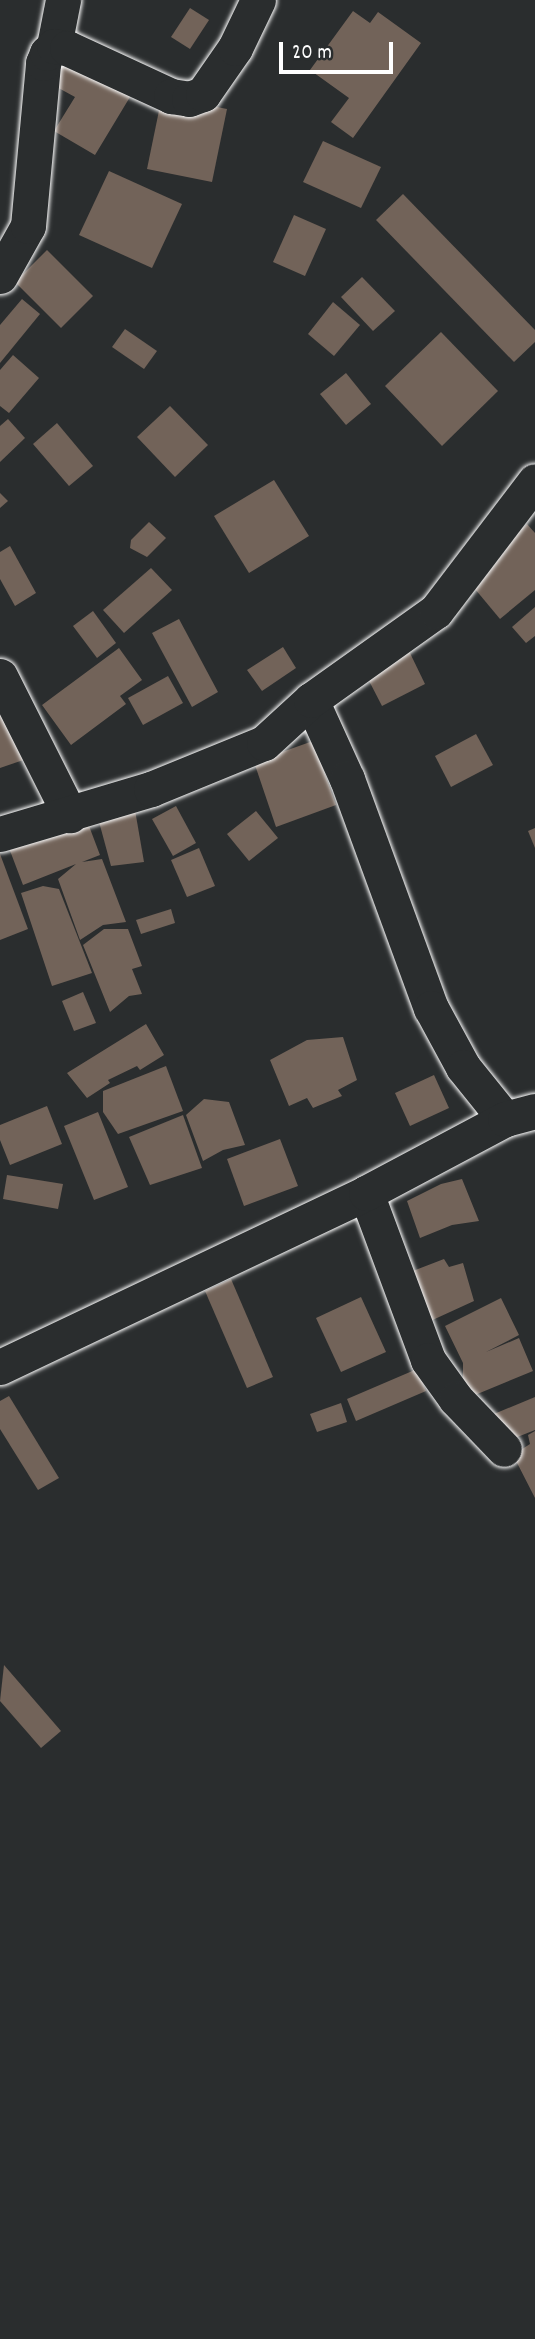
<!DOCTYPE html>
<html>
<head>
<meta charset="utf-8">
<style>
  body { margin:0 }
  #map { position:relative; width:535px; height:2339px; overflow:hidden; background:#2a2d2e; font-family:Dekko,sans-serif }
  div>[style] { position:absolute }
  .building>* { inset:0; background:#726359 }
  .roads { filter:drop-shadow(0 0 2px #fff) drop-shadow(0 0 2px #fff) }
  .minor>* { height:35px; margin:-17.5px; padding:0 17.5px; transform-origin:17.5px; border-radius:17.5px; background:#2a2d2e }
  span { translate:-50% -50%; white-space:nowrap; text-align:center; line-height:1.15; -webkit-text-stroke:6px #2a2d2e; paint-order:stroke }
  .scale { position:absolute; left:279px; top:42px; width:114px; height:32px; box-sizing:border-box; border:4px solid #fff; border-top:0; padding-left:9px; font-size:21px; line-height:24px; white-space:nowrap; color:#fff; -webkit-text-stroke:5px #2a2d2e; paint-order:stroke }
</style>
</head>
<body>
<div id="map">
  <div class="building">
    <div style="clip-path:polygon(190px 8px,209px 20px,190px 49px,171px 37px)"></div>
    <div style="clip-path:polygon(353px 11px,370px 23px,378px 12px,421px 43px,353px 138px,331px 122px,349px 98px,310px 70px)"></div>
    <div style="clip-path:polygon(60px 49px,133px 92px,95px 155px,54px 131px,75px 97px,42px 79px)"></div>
    <div style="clip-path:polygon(162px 96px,227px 109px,212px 182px,147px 169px)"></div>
    <div style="clip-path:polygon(323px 141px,381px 167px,361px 208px,303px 182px)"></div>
    <div style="clip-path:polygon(109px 171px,182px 204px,152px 268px,79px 235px)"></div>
    <div style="clip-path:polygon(403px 194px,535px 330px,535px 342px,514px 362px,376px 220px)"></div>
    <div style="clip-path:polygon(294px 215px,326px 229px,305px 276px,273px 262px)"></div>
    <div style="clip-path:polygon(47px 250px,93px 296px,61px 328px,15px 282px)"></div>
    <div style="clip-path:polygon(362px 277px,395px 311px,373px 331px,341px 297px)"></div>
    <div style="clip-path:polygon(22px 299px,40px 314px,0 363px,0 325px)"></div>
    <div style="clip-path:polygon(333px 302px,360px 325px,334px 356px,308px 334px)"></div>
    <div style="clip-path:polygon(125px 329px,157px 351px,144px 369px,112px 347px)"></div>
    <div style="clip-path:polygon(441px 332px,498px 391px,442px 446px,385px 386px)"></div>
    <div style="clip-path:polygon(13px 355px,39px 378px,9px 413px,0 406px,0 370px)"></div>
    <div style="clip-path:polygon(346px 373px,371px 404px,346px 425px,320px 394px)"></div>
    <div style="clip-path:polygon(170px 406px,208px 445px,175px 477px,137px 437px)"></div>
    <div style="clip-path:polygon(8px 419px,25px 438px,0 462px,0 426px)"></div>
    <div style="clip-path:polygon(57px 423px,93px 466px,69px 486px,33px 444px)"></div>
    <div style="clip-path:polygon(274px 480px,309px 536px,249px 573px,214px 516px)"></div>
    <div style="clip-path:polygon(0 493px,8px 501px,0 508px)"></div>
    <div style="clip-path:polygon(149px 522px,166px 538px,147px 557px,130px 548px,131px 540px)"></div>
    <div style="clip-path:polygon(527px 524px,535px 533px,535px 590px,500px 619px,465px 577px)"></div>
    <div style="clip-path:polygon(10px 546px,36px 593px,15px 606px,0 579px,0 552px)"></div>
    <div style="clip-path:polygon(151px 568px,172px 590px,124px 633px,103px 610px)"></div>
    <div style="clip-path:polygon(535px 607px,535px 636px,526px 643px,512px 627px)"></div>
    <div style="clip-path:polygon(93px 611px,116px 643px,97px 658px,73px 626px)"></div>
    <div style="clip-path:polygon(179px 619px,218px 692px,192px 707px,152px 633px)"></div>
    <div style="clip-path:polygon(283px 647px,296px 668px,262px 691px,247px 670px)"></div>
    <div style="clip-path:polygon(119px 648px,142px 680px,120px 696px,126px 704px,71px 745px,42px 705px)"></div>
    <div style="clip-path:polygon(409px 651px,425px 684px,382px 706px,365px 673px)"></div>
    <div style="clip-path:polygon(168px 676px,183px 703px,143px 725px,128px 698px)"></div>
    <div style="clip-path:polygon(0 713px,35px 756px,0 768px)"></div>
    <div style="clip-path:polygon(476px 734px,493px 765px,451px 787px,435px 756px)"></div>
    <div style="clip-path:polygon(313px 741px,336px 805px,276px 827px,254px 762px)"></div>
    <div style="clip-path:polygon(176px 806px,196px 843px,173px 856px,152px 819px)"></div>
    <div style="clip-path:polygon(135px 810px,144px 862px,111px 866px,98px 818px)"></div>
    <div style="clip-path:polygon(256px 811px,278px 838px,249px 861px,227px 834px)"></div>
    <div style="clip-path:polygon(86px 818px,100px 855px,82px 862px,102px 859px,126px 922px,103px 925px,80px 940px,58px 879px,76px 864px,23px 885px,9px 848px)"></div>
    <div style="clip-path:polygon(535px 828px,535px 848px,528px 831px)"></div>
    <div style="clip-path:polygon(199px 848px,215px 886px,187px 897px,171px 860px)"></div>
    <div style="clip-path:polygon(0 854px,28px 929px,0 940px)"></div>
    <div style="clip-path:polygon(43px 886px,59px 889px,92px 973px,52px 986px,21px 893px)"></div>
    <div style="clip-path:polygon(171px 909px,175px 923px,141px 934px,136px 920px)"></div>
    <div style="clip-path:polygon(104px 929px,128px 929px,142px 966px,132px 969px,142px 994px,129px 996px,110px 1012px,83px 945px)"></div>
    <div style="clip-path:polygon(83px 992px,96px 1023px,74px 1031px,62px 1001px)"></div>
    <div style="clip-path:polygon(146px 1024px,164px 1055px,140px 1070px,137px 1066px,108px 1080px,110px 1083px,87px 1098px,67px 1073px)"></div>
    <div style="clip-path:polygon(343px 1037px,357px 1080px,338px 1090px,342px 1096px,313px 1108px,307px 1098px,289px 1106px,270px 1060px,307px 1040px)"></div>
    <div style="clip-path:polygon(166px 1066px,183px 1111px,118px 1134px,103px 1112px,103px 1091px)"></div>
    <div style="clip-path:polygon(434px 1075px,449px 1108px,410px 1126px,395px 1093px)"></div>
    <div style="clip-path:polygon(204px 1099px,229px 1102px,245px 1145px,223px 1150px,203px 1161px,186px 1115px)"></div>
    <div style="clip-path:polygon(47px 1106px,62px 1144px,10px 1165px,0 1140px,0 1125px)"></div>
    <div style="clip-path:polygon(98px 1112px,128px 1187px,94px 1200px,64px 1126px)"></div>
    <div style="clip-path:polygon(183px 1115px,202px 1168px,150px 1185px,129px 1137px)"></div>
    <div style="clip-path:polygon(280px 1139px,298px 1186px,244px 1206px,227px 1159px)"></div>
    <div style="clip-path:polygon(7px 1175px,63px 1184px,58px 1209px,3px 1199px)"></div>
    <div style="clip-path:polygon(462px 1179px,479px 1221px,452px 1225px,420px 1238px,407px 1201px,441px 1184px)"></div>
    <div style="clip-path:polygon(444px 1259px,449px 1267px,463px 1263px,474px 1301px,426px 1323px,405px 1274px)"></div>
    <div style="clip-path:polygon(231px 1279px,273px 1377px,247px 1388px,205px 1291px)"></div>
    <div style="clip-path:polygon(361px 1297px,386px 1352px,341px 1372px,316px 1318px)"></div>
    <div style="clip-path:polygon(501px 1298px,519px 1335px,486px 1352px,519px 1338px,533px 1371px,475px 1395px,463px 1382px,463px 1363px,445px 1326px)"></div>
    <div style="clip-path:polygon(417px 1369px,426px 1391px,356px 1421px,347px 1399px)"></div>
    <div style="clip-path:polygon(9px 1396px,59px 1478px,38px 1490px,0 1429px,0 1401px)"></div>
    <div style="clip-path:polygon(535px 1397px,535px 1430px,505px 1442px,494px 1414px)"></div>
    <div style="clip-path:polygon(341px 1403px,347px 1422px,317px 1432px,310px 1414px)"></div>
    <div style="clip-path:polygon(535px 1431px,535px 1498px,513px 1455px,530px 1444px,528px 1435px)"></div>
    <div style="clip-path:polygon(4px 1665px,61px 1731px,41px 1748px,0 1701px)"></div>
  </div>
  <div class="roads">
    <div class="minor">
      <div style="left:54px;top:46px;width:47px;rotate:-78.9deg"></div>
      <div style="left:0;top:276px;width:57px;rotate:-60.8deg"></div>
      <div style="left:28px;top:226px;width:164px;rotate:-84.7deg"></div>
      <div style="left:43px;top:63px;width:11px;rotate:-68deg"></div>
      <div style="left:47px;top:53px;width:10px;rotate:-45deg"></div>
      <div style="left:54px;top:46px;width:13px;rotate:9deg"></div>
      <div style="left:67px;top:48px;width:115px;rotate:24.8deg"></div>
      <div style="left:171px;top:96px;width:18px;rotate:9deg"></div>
      <div style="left:189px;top:99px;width:15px;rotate:-20deg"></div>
      <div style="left:203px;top:94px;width:56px;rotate:-55.2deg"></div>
      <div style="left:235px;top:48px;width:53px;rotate:-64.4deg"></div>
      <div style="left:0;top:676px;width:156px;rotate:63.3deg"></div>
      <div style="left:311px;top:700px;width:87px;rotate:65.5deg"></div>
      <div style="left:347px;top:779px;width:244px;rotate:69.9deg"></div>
      <div style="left:431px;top:1008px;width:67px;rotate:61.5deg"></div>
      <div style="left:463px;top:1067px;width:67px;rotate:51.1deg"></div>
      <div style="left:0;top:834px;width:158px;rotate:-16.6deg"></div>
      <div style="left:151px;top:789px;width:122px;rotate:-22.2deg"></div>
      <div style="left:264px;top:743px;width:64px;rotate:-42.5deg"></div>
      <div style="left:311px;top:700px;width:153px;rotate:-35.5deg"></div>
      <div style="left:436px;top:611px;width:163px;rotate:-52.7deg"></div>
      <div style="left:366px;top:1193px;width:178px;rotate:69.6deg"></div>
      <div style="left:428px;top:1360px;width:48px;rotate:54.3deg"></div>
      <div style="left:456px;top:1399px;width:69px;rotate:46.2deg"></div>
      <div style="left:0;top:1367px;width:405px;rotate:-25.4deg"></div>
      <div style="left:366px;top:1193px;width:157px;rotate:-28deg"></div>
      <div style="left:505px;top:1119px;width:31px;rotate:-15deg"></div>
    </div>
  </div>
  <div class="scale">20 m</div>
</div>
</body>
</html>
